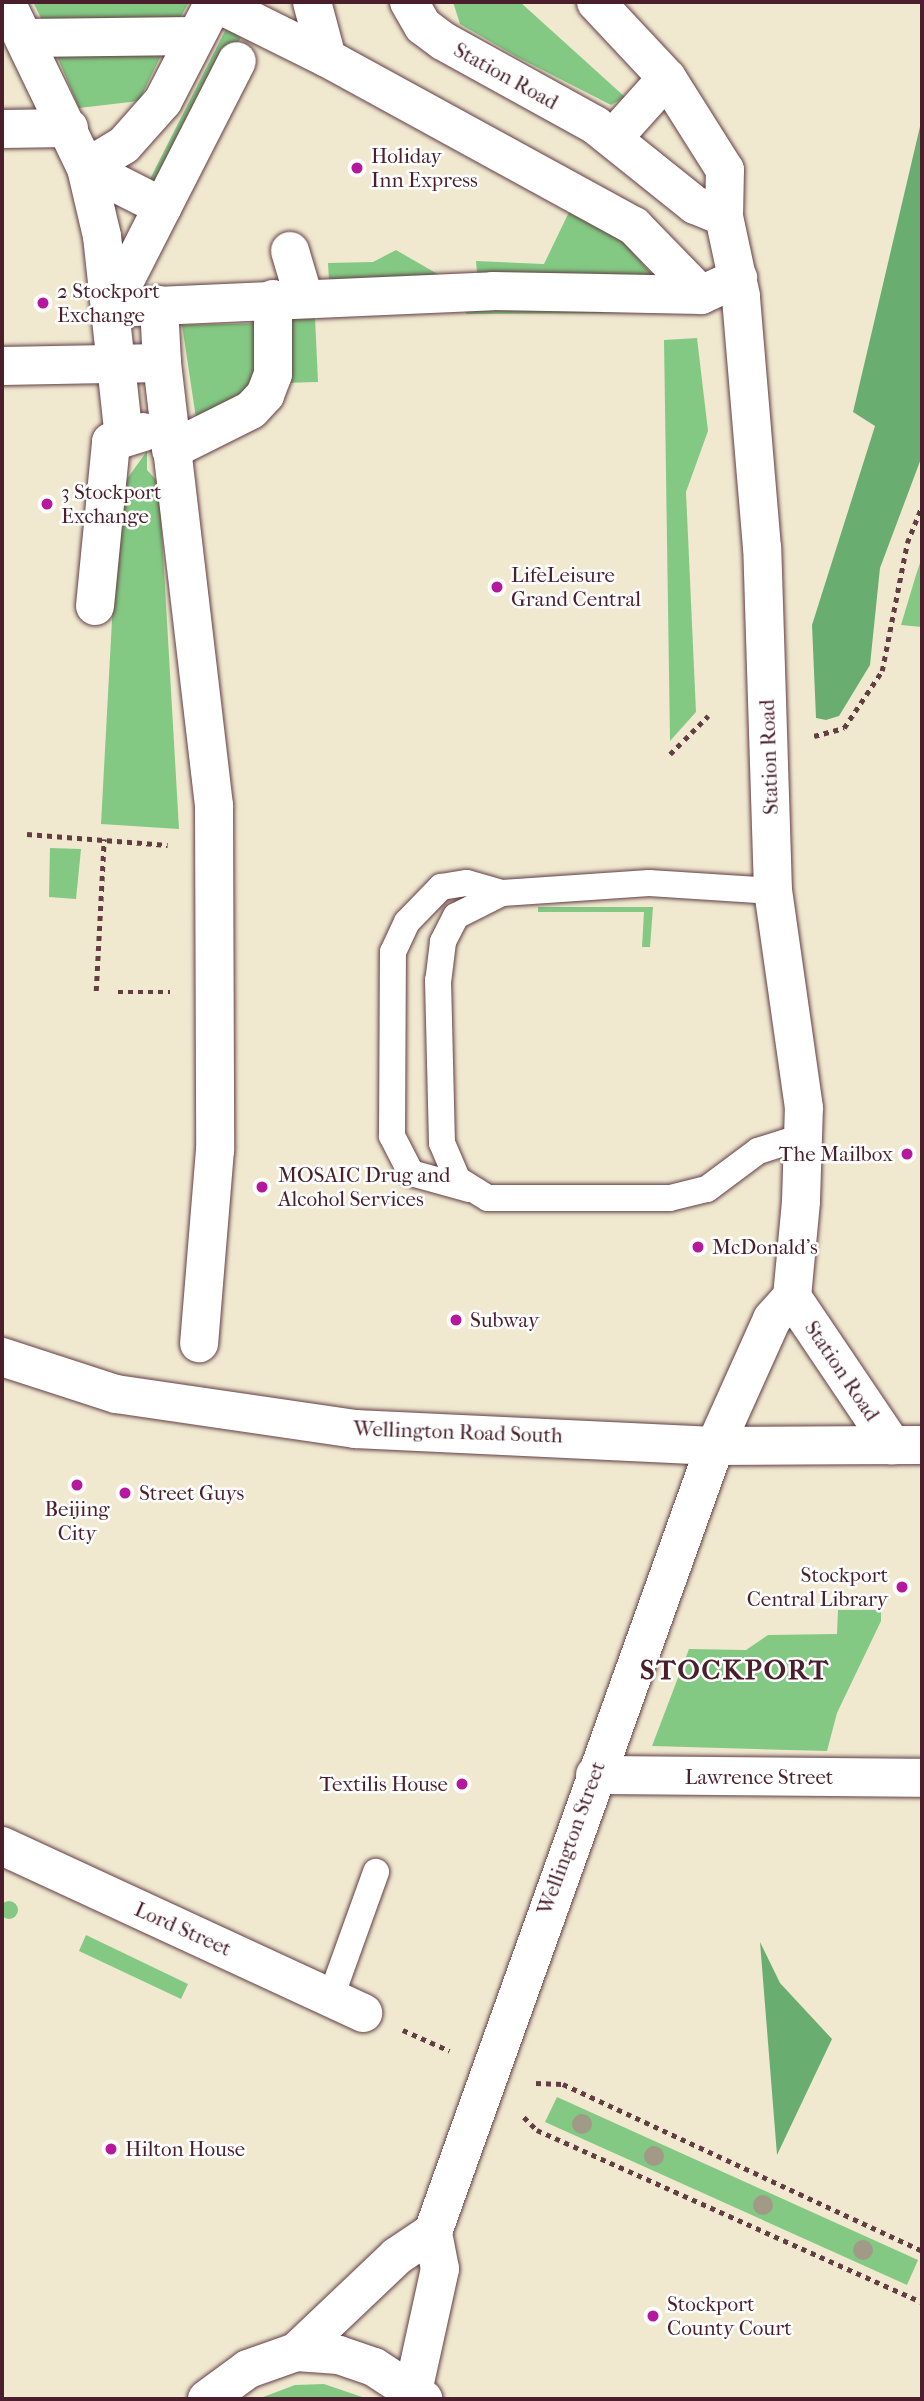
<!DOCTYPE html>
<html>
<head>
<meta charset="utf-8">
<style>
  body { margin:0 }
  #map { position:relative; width:924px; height:2401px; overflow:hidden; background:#f0e9d0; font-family:"IM FELL French Canon",serif }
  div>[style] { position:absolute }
  .green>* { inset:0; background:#83c983 }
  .round { border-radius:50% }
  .forest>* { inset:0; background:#6aad71 }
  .path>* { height:4.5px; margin-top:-2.25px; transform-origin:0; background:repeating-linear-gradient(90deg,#633d44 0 5px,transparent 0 10px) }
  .roads { filter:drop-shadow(0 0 2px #633d44) drop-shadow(0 0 2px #633d44) }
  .lane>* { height:26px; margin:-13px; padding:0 13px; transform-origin:13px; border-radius:13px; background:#fff }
  .street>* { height:38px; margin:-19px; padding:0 19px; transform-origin:19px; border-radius:19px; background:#fff }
  .highway>* { height:38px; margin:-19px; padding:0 19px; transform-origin:19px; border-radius:19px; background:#fff }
  .trees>* { width:20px; height:20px; margin:-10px; border-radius:50%; background:#a09a86 }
  .dots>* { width:19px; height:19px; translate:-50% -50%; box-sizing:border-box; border:4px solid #fff; border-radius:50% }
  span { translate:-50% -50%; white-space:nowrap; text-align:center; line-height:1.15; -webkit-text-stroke:5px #fff; paint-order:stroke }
  .street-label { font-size:21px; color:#4a1f2b }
  .poi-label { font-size:21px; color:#4a1f2b }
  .left { translate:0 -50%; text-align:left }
  .right { translate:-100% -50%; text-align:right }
  .district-label { font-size:28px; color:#4a1f2b; font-weight:700; letter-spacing:2px }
  .frame { position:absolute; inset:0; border:4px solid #4a1f2b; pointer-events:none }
</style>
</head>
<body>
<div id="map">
  <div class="green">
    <div style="clip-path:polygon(33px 2px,189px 2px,173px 31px,48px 32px)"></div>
    <div style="clip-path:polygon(453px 2px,520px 2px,625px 97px,611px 105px,517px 57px,460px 24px)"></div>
    <div style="clip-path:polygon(226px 29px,241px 37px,166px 187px,150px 179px)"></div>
    <div style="clip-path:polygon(168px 41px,139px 101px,79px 108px,51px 42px)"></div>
    <div style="clip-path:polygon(571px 208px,615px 232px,655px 278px,478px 283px,476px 261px,544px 264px)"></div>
    <div style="clip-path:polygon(396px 250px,441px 276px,329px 280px,328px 263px,373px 262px)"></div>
    <div style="clip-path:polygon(466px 307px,646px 313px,466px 314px)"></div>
    <div style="clip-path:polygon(315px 317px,318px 382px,282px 383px,279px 319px)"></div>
    <div style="clip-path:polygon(263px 323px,258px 386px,196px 418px,182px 325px)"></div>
    <div style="clip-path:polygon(697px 338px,708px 431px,686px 492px,696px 712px,670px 741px,664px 340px)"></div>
    <div style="clip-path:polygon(147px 451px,147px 470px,159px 483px,179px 829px,101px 824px,119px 490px)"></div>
    <div style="clip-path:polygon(922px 557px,922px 627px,901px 625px,916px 575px)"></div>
    <div style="clip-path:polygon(50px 848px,81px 849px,76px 899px,49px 897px)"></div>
    <div style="clip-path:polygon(538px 907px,653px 907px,650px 947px,642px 947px,644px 912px,538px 912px)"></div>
    <div style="clip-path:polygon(838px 1610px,881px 1610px,881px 1621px,837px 1713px,827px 1751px,652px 1746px,689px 1649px,746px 1650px,768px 1635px,837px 1634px)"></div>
    <div class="round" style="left:0;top:1901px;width:18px;height:18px"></div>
    <div style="clip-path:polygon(86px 1935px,188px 1984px,181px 1999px,79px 1951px)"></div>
    <div style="clip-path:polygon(557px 2097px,918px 2260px,907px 2285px,545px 2122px)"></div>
    <div style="clip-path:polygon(324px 2384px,368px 2399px,258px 2399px,295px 2385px)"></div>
  </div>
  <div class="forest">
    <div style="clip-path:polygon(922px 118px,922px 456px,880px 568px,870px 665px,839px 716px,826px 720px,816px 718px,812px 625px,875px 426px,853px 412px)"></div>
    <div style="clip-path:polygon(760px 1942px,780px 1983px,832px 2039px,777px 2155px)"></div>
  </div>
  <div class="path">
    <div style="left:814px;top:736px;width:31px;rotate:-15deg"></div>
    <div style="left:844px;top:728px;width:69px;rotate:-56.3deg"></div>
    <div style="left:882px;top:671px;width:130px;rotate:-78.9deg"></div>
    <div style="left:907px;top:543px;width:40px;rotate:-68deg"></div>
    <div style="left:670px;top:754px;width:54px;rotate:-45deg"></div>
    <div style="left:27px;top:834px;width:141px;rotate:4.5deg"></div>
    <div style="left:96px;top:991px;width:152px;rotate:-87deg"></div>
    <div style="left:118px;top:992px;width:52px"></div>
    <div style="left:403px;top:2030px;width:51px;rotate:24.1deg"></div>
    <div style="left:536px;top:2083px;width:27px;rotate:2deg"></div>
    <div style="left:563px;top:2084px;width:396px;rotate:24.9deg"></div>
    <div style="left:524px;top:2117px;width:18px;rotate:45deg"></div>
    <div style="left:537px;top:2130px;width:422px;rotate:24.1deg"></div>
  </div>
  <div class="roads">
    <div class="lane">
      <div style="left:773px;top:891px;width:124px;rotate:-176.3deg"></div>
      <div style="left:649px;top:883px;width:147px;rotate:176.1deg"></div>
      <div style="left:502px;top:893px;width:51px;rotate:153.4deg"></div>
      <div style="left:456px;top:916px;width:29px;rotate:117deg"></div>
      <div style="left:443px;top:942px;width:38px;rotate:97deg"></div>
      <div style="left:438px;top:980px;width:163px;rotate:88.6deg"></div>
      <div style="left:442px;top:1143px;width:39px;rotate:67deg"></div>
      <div style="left:457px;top:1179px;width:36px;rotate:32deg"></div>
      <div style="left:488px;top:1198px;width:182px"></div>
      <div style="left:670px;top:1198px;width:38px;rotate:-14deg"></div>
      <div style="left:707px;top:1189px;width:64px;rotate:-36.7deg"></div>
      <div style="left:758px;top:1151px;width:49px;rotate:-17.7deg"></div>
      <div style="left:469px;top:1189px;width:60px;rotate:-164.6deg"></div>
      <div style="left:411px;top:1173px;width:42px;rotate:-117.2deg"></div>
      <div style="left:392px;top:1136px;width:184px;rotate:-89.7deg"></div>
      <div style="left:393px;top:952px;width:33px;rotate:-65deg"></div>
      <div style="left:407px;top:922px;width:49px;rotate:-45.8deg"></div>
      <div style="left:441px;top:887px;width:26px;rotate:-9deg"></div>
      <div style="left:467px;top:883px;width:36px;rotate:16deg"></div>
      <div style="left:331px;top:1997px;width:133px;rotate:-70.2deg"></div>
    </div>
    <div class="street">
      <div style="left:6px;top:2px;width:184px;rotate:64.3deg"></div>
      <div style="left:86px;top:168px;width:70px;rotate:76.8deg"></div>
      <div style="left:102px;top:236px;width:203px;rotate:83.8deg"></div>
      <div style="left:214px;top:2px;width:126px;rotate:26.4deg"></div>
      <div style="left:312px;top:2px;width:58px;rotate:75deg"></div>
      <div style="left:327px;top:58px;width:350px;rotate:28.7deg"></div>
      <div style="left:634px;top:226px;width:96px;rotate:45.8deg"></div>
      <div style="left:409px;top:2px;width:28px;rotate:60deg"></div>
      <div style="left:423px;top:26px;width:25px;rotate:37deg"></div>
      <div style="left:443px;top:41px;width:174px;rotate:28.9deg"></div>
      <div style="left:595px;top:125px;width:128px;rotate:38.7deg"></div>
      <div style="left:695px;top:205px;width:31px;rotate:22deg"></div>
      <div style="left:25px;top:38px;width:170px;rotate:-0.7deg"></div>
      <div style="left:2px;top:129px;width:67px;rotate:-0.9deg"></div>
      <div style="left:614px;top:137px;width:79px;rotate:-48.1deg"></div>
      <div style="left:86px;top:168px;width:44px;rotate:-31.2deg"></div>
      <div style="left:124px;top:145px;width:59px;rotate:-48.4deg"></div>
      <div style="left:163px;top:101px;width:111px;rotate:-62.7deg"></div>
      <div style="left:86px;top:168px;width:86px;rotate:26.9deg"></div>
      <div style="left:290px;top:251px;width:49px;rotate:73.4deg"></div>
      <div style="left:111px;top:308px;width:382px;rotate:-2.5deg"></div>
      <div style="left:493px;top:291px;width:208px;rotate:1.1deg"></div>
      <div style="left:701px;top:295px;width:41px;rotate:-24.7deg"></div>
      <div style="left:111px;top:308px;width:277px;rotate:-63deg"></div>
      <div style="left:162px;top:363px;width:445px;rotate:83.3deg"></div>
      <div style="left:214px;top:805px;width:345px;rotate:89.8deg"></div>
      <div style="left:215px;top:1150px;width:194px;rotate:94.7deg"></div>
      <div style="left:2px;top:366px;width:160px;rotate:-1.1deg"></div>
      <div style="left:162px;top:363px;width:58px;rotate:-93deg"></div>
      <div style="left:171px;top:450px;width:89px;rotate:-26.6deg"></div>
      <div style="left:251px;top:410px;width:21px;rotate:-47deg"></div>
      <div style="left:265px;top:395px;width:22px;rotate:-69deg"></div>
      <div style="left:273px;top:374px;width:75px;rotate:-90deg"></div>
      <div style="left:95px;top:606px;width:165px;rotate:-84.4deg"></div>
      <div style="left:111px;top:442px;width:34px;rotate:-17deg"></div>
      <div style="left:792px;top:1297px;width:179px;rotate:56deg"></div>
      <div style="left:595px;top:1775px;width:327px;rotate:0.5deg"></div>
      <div style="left:2px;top:1846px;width:398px;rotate:24.8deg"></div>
      <div style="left:296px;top:2352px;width:139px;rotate:-43.5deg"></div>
      <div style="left:397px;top:2256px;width:43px;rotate:-33.7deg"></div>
      <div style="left:414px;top:2387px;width:121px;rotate:-77.6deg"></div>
      <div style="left:440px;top:2269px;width:38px;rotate:-101deg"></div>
      <div style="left:433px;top:2232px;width:835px;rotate:-70.26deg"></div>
      <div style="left:715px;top:1446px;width:139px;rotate:-65.8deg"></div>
      <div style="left:772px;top:1319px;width:30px;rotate:-48deg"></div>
      <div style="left:792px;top:1297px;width:96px;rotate:-84.6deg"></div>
      <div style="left:801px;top:1201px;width:93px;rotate:-88.2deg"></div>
      <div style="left:804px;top:1108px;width:219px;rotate:-98.1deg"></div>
      <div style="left:773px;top:891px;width:343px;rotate:-91.8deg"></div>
      <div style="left:762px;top:548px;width:253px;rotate:-94.8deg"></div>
      <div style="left:741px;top:296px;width:81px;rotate:-102.1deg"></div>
      <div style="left:724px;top:217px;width:47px;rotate:-88.8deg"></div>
      <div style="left:725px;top:170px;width:109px;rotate:-122.2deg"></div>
      <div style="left:667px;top:78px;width:104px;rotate:-133.1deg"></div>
      <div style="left:207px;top:2399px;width:51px;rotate:-36.2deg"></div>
      <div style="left:248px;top:2369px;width:51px;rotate:-19.5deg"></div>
      <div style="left:296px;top:2352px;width:43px;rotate:4deg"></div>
      <div style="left:339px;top:2355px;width:37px;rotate:19deg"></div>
      <div style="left:374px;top:2367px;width:59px;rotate:33.1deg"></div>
    </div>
    <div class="highway">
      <div style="left:2px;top:1357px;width:120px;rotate:18deg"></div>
      <div style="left:116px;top:1394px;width:242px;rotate:8.3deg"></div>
      <div style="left:355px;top:1429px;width:360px;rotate:2.7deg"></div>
      <div style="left:715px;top:1446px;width:207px;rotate:-0.3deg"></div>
    </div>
  </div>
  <div class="trees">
    <div style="left:582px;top:2124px"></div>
    <div style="left:654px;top:2156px"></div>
    <div style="left:763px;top:2205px"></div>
    <div style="left:863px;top:2250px"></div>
  </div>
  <div class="dots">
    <div style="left:357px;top:168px;background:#b5179e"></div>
    <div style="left:43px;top:303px;background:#b5179e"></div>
    <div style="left:47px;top:504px;background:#b5179e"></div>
    <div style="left:497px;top:587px;background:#b5179e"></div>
    <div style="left:907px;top:1154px;background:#b5179e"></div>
    <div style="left:262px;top:1187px;background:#b5179e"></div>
    <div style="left:698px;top:1247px;background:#b5179e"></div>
    <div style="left:456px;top:1320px;background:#b5179e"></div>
    <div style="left:77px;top:1485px;background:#b5179e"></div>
    <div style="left:125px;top:1493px;background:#b5179e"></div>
    <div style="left:902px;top:1587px;background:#b5179e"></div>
    <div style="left:462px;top:1784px;background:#b5179e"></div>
    <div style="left:111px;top:2149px;background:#b5179e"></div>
    <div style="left:653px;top:2316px;background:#b5179e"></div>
  </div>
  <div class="street-label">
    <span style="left:506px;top:76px;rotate:29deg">Station Road</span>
    <span style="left:769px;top:757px;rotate:-92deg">Station Road</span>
    <span style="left:842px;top:1371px;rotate:56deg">Station Road</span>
    <span style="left:458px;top:1432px;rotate:2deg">Wellington Road South</span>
    <span style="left:759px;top:1777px">Lawrence Street</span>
    <span style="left:571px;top:1838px;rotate:-70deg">Wellington Street</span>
    <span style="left:183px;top:1929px;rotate:24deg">Lord Street</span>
  </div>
  <div class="poi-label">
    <span class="left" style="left:371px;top:168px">Holiday<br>Inn Express</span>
    <span class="left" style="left:57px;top:303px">2 Stockport<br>Exchange</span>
    <span class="left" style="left:61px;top:504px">3 Stockport<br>Exchange</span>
    <span class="left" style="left:511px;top:587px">LifeLeisure<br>Grand Central</span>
    <span class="right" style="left:893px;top:1154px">The Mailbox</span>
    <span class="left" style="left:278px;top:1187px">MOSAIC Drug and<br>Alcohol Services</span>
    <span class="left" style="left:712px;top:1247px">McDonald's</span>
    <span class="left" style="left:470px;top:1320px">Subway</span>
    <span class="left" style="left:139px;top:1493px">Street Guys</span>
    <span style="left:77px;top:1521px">Beijing<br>City</span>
    <span class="right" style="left:888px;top:1587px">Stockport<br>Central Library</span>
    <span class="right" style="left:448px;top:1784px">Textilis House</span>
    <span class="left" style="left:125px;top:2149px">Hilton House</span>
    <span class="left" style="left:667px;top:2316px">Stockport<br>County Court</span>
  </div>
  <div class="district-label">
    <span style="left:735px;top:1670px">STOCKPORT</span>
  </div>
  <div class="frame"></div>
</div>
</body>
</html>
